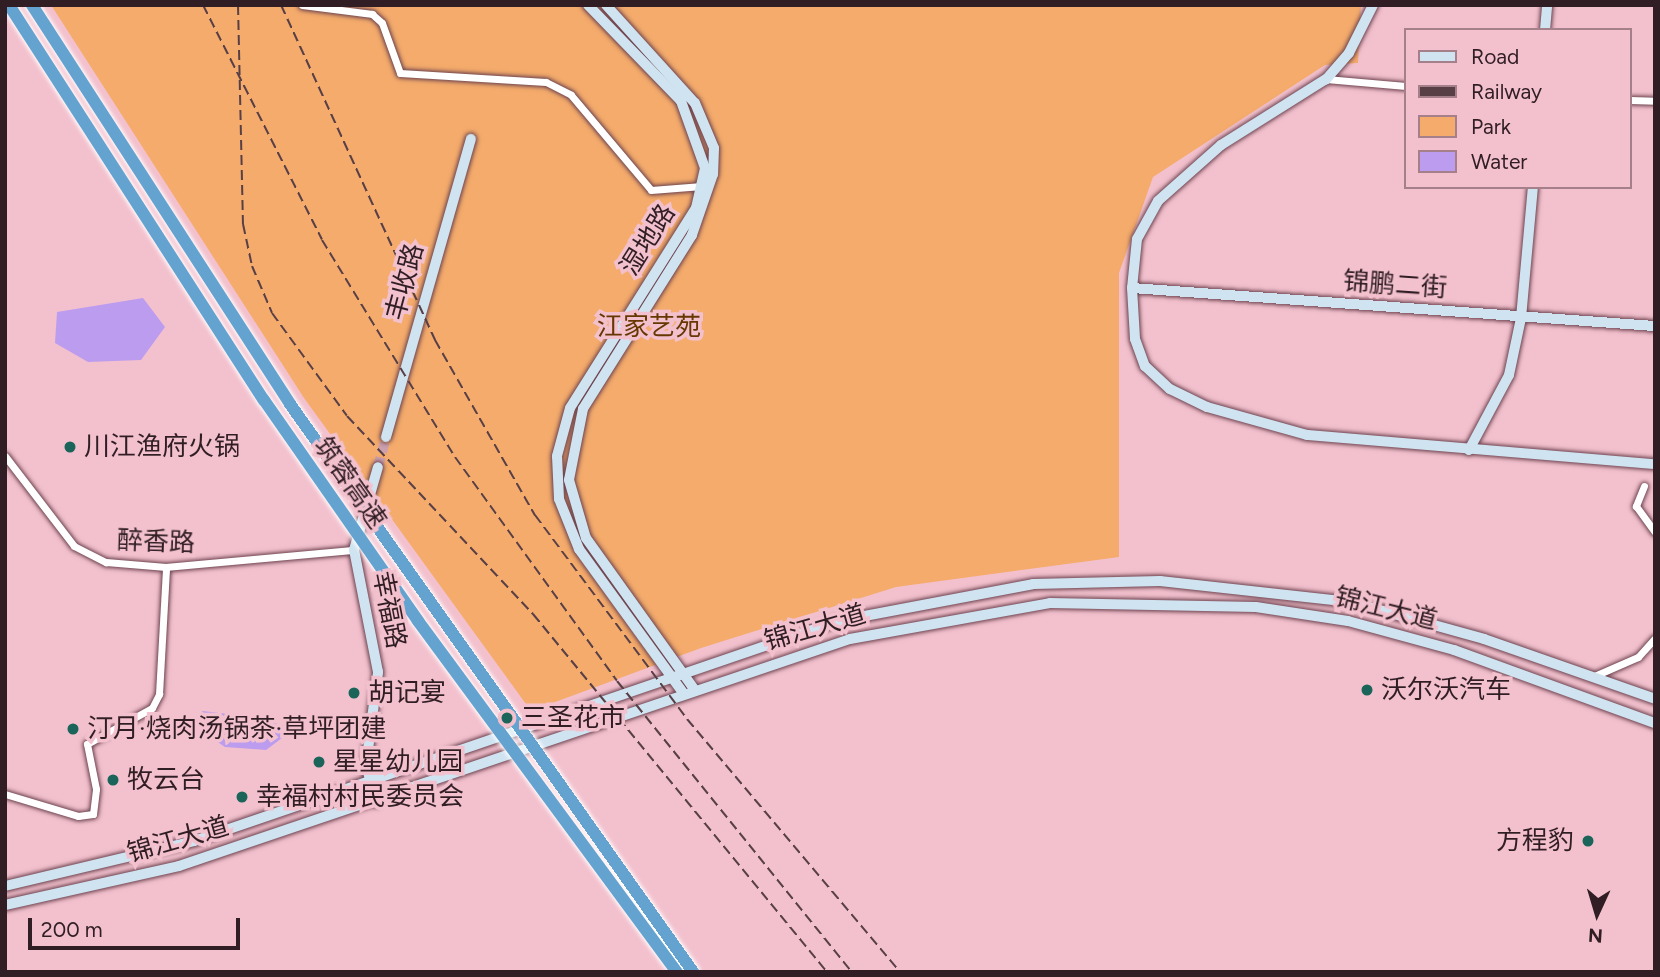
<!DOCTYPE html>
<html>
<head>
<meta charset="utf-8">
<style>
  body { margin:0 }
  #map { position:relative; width:1660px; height:977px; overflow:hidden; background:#f3c1ce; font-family:Figtree,"Noto Sans SC",sans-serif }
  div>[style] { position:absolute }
  .green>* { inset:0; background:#f4ab6b }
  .water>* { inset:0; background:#bc9cee }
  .secondary-tunnel>* { height:10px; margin-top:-5px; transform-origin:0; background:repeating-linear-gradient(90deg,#cca0ac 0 10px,transparent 0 15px) }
  .roads { filter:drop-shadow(0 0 2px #6d434f) drop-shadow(0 0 2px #6d434f) }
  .street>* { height:7px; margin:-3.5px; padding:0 3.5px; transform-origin:3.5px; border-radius:3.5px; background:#fff }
  .secondary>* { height:10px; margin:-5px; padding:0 5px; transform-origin:5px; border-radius:5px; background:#d0e3f1 }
  .rail>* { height:2px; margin-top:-1px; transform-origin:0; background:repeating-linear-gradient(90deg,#583f46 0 10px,transparent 0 15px) }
  .bridges { filter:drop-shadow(0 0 2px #fff) drop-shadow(0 0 2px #fff) }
  .highway-bridge>* { height:12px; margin:-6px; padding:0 6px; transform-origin:6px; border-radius:6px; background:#64a2cf }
  .dots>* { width:19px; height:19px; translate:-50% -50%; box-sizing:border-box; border:4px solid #f3c1ce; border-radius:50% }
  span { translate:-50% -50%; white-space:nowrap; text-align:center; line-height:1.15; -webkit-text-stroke:7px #f3c1ce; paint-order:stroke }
  .street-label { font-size:26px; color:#311e24 }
  .park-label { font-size:26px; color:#663700 }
  .poi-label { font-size:26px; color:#311e24 }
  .left { translate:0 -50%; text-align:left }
  .right { translate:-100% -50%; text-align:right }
  .frame { position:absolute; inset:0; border:7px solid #311e24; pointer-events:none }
  .legend { position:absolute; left:1404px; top:28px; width:228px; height:161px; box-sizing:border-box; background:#f3c1ce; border:2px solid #a5808a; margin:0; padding:9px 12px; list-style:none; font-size:21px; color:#311e24 }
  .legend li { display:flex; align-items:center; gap:14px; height:35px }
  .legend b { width:35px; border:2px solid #a5808a }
  .north { position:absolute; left:1562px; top:879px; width:70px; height:70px; -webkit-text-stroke:5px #f3c1ce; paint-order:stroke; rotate:184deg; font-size:19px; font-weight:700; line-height:28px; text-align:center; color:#311e24 }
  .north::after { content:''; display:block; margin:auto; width:24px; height:32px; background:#311e24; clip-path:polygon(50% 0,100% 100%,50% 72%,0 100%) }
  .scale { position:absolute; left:28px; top:918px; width:212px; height:32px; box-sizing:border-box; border:4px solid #311e24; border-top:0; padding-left:9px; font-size:21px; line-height:24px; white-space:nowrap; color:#311e24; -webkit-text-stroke:5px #f3c1ce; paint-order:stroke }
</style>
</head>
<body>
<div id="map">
  <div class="green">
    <div style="clip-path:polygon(51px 5px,1361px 5px,1358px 63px,1325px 65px,1153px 177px,1119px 273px,1119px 557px,896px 587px,701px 648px,531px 711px,304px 398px)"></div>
  </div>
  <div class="water">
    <div style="clip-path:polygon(143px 298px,165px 327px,141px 360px,88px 362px,55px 343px,57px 312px)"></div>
    <div style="clip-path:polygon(202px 711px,255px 717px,294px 729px,266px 750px,225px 747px,207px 735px)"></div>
  </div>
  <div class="secondary-tunnel">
    <div style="left:378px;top:467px;width:31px;rotate:-75deg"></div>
  </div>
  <div class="roads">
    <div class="street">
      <div style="left:302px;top:5px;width:71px;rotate:7.3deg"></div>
      <div style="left:372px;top:14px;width:13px;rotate:42deg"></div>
      <div style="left:382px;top:23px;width:53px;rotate:70.2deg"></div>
      <div style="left:400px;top:73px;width:146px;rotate:3.5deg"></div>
      <div style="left:546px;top:82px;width:28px;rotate:27deg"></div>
      <div style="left:571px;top:95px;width:124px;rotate:49.9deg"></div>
      <div style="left:651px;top:190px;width:51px;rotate:-4.5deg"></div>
      <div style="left:1326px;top:79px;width:80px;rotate:5deg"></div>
      <div style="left:1630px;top:100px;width:25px;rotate:2deg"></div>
      <div style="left:5px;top:456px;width:113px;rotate:52.5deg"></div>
      <div style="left:74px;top:546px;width:36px;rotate:27deg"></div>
      <div style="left:106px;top:562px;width:60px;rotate:4.8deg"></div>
      <div style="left:166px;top:567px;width:189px;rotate:-5.2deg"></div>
      <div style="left:1644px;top:486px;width:22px;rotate:112deg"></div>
      <div style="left:1636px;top:506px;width:32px;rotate:54deg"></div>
      <div style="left:1592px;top:677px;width:50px;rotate:-23.5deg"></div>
      <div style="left:1638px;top:657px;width:25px;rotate:-48deg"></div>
      <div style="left:5px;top:794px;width:76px;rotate:16.8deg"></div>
      <div style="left:78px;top:816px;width:15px;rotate:-8deg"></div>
      <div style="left:93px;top:814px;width:25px;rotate:-83deg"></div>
      <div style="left:96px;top:789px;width:46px;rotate:-101.3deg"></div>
      <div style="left:87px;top:744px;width:74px;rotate:-29deg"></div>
      <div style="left:152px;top:708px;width:16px;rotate:-63deg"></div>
      <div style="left:159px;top:694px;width:127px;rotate:-86.8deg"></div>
    </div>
    <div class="secondary">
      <div style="left:588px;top:5px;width:134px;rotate:45.9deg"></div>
      <div style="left:681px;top:101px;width:71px;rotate:70.3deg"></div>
      <div style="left:705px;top:168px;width:41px;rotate:102.7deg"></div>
      <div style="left:696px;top:208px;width:236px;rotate:122.2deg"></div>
      <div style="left:570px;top:408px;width:50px;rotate:105.2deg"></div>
      <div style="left:557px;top:456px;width:43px;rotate:87.3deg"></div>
      <div style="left:559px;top:499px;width:54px;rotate:68.2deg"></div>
      <div style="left:579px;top:549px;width:179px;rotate:54.1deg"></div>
      <div style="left:606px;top:5px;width:132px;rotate:47.8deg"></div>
      <div style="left:695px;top:103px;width:49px;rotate:67.1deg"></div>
      <div style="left:714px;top:148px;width:26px;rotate:92deg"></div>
      <div style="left:713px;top:174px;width:65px;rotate:109deg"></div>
      <div style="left:692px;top:235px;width:205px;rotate:122.1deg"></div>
      <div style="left:583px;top:409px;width:72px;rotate:101.2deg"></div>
      <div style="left:569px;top:480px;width:60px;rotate:73.7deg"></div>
      <div style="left:586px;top:538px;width:187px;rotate:54.4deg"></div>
      <div style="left:1373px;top:5px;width:54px;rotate:116.6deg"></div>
      <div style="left:1349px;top:53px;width:35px;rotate:131deg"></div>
      <div style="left:1326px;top:79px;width:124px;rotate:147.8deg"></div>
      <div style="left:1221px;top:145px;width:84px;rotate:138.4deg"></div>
      <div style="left:1158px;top:201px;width:43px;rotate:118.9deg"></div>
      <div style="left:1137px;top:239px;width:49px;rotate:95.8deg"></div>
      <div style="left:1132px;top:288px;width:51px;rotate:86.6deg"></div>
      <div style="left:1135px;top:339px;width:29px;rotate:70deg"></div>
      <div style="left:1145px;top:366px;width:34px;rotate:43deg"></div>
      <div style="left:1170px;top:389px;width:41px;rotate:25.9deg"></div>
      <div style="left:1207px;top:407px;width:104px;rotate:15.6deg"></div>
      <div style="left:1307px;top:435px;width:349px;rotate:4.8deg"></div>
      <div style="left:1545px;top:30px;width:25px;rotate:-85deg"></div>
      <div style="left:1132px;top:288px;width:524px;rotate:4.16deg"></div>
      <div style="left:386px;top:437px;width:310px;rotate:-74.1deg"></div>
      <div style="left:1469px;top:450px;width:85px;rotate:-61.9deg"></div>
      <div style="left:1509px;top:375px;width:58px;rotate:-78.1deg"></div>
      <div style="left:1521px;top:318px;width:132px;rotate:-84.8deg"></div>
      <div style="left:376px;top:802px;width:38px;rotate:-105deg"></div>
      <div style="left:366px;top:765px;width:94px;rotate:-82.6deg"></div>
      <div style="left:378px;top:672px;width:124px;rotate:-101.1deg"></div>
      <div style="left:354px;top:550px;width:86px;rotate:-73.9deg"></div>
      <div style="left:5px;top:886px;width:194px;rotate:-13.4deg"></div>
      <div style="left:194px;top:841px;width:681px;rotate:-18.86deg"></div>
      <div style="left:838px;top:621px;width:198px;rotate:-10.7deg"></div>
      <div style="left:1033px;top:584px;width:127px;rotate:-1.4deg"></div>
      <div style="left:1160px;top:581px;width:192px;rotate:6.3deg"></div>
      <div style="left:1351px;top:602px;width:138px;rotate:15.5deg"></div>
      <div style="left:1484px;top:639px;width:181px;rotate:19.3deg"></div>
      <div style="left:5px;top:905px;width:178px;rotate:-12.6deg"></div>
      <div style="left:179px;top:866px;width:708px;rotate:-18.69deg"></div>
      <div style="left:850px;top:639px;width:203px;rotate:-10.2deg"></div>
      <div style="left:1050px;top:603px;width:206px;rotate:1.1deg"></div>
      <div style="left:1256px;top:607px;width:93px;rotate:8.7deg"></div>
      <div style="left:1348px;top:621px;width:110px;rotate:15.3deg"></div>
      <div style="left:1454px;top:650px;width:214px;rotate:20deg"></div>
    </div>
  </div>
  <div class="rail">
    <div style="left:203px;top:5px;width:263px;rotate:63.1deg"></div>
    <div style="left:322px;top:240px;width:255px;rotate:58.5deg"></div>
    <div style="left:455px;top:457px;width:276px;rotate:54.1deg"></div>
    <div style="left:617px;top:681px;width:374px;rotate:51.1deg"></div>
    <div style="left:238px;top:5px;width:219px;rotate:88.7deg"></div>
    <div style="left:243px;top:224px;width:43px;rotate:77.9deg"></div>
    <div style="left:252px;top:266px;width:51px;rotate:66.9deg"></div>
    <div style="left:272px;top:313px;width:127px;rotate:53.9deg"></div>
    <div style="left:347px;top:416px;width:272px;rotate:46.8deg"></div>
    <div style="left:533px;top:614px;width:463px;rotate:50.6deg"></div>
    <div style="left:281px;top:5px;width:369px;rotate:65.3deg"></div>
    <div style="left:435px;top:340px;width:202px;rotate:60.3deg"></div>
    <div style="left:535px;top:515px;width:254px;rotate:53.3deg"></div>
    <div style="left:687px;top:719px;width:331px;rotate:49.9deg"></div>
  </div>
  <div class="bridges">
    <div class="highway-bridge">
      <div style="left:9px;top:5px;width:470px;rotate:57.2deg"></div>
      <div style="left:264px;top:400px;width:269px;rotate:55.1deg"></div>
      <div style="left:418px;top:621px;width:436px;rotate:53.6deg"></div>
      <div style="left:32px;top:5px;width:475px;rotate:57.1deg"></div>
      <div style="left:290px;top:404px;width:696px;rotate:54.64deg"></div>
    </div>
  </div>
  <div class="dots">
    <div style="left:70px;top:447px;background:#1b6459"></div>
    <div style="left:1367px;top:690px;background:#1b6459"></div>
    <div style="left:354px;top:693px;background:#1b6459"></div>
    <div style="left:507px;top:718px;background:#1b6459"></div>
    <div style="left:73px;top:729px;background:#1b6459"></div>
    <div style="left:319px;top:762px;background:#1b6459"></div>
    <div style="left:113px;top:780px;background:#1b6459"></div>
    <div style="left:242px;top:797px;background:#1b6459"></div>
    <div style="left:1588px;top:841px;background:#1b6459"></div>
  </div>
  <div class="street-label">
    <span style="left:648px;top:240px;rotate:-58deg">湿地路</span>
    <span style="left:405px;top:282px;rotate:-75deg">丰收路</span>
    <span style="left:1395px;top:285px;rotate:4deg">锦鹏二街</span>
    <span style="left:350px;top:483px;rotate:55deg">筑蓉高速</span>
    <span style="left:156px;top:542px;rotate:2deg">醉香路</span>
    <span style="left:1386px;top:609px;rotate:14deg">锦江大道</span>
    <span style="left:389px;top:610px;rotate:79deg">幸福路</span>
    <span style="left:815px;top:628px;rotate:-16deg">锦江大道</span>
    <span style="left:178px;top:840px;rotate:-16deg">锦江大道</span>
  </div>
  <div class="park-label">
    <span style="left:649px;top:327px">江家艺苑</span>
  </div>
  <div class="poi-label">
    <span class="left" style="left:84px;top:447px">川江渔府火锅</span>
    <span class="left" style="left:1381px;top:690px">沃尔沃汽车</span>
    <span class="left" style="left:368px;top:693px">胡记宴</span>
    <span class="left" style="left:521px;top:718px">三圣花市</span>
    <span class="left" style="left:87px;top:729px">汀月·烧肉汤锅茶·草坪团建</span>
    <span class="left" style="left:333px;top:762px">星星幼儿园</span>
    <span class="left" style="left:127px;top:780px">牧云台</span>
    <span class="left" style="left:256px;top:797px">幸福村村民委员会</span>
    <span class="right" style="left:1574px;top:841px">方程豹</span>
  </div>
  <div class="frame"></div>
  <ul class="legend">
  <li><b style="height:9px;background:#d0e3f1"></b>Road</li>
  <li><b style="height:9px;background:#583f46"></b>Railway</li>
  <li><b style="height:19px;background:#f4ab6b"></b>Park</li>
  <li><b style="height:19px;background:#bc9cee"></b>Water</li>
  </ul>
  <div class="north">N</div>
  <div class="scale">200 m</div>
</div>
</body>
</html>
